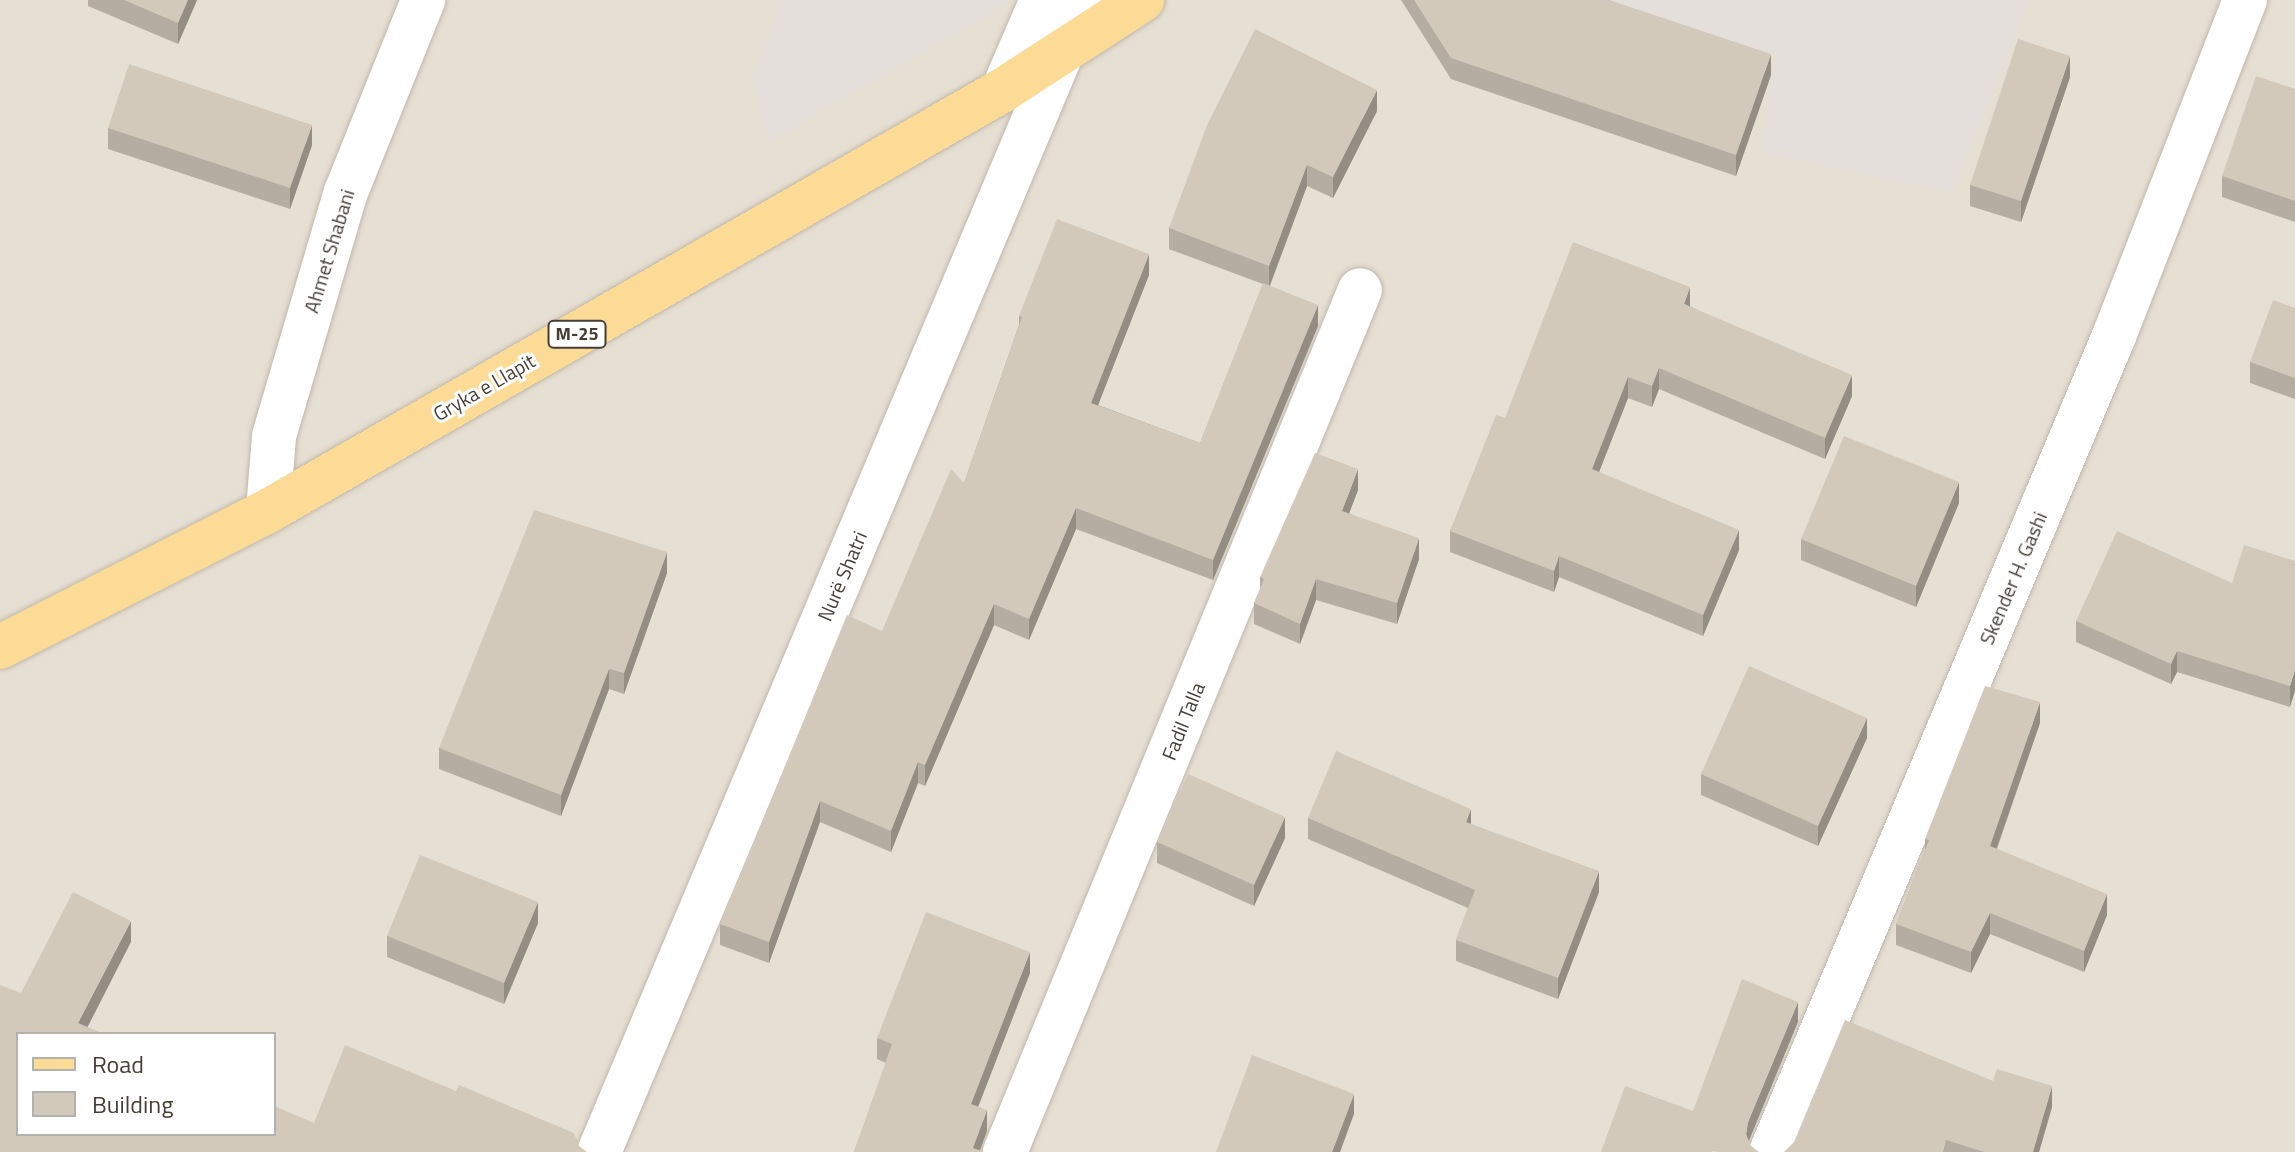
<!DOCTYPE html>
<html>
<head>
<meta charset="utf-8">
<style>
  body { margin:0 }
  #map { position:relative; width:2295px; height:1152px; overflow:hidden; background:#f2eee5; font-family:"Titillium Web",sans-serif }
  div>[style] { position:absolute }
  .residential>* { inset:0; background:#e6dfd3 }
  .industrial>* { inset:0; background:#e4dfda }
  .roads { filter:drop-shadow(0 0 2px #c0b8ab) drop-shadow(0 0 2px #c0b8ab) }
  .street>* { height:44px; margin:-22px; padding:0 22px; transform-origin:22px; border-radius:22px; background:#fff }
  .primary>* { height:44px; margin:-22px; padding:0 22px; transform-origin:22px; border-radius:22px; background:#fbdb95 }
  .wall>* { inset:0; background:#b5ada1 }
  .shaded-wall>* { inset:0; background:#948d83 }
  .building>* { inset:0; background:#d3c9bb }
  span { translate:-50% -50%; white-space:nowrap; text-align:center; line-height:1.15; -webkit-text-stroke:6px #fff; paint-order:stroke }
  .shield-label span { padding:2px 6px; background:#fff; border:2px solid; border-radius:6px; -webkit-text-stroke-width:0 }
  .shield-label { font-size:18px; color:#443e35; font-weight:700 }
  .street-label { font-size:20px; color:#443e35 }
  .legend { position:absolute; left:16px; top:1032px; width:260px; height:104px; box-sizing:border-box; background:#fff; border:2px solid #b4b2ae; margin:0; padding:10px 14px; list-style:none; font-size:24px; color:#443e35 }
  .legend li { display:flex; align-items:center; gap:16px; height:40px }
  .legend b { width:40px; border:2px solid #b4b2ae }
</style>
</head>
<body>
<div id="map">
  <div class="residential">
    <div style="clip-path:polygon(evenodd,0 0,2295px 0,2295px 1152px,0 1152px,0 0,18px 1034px,274px 1034px,274px 1134px,18px 1134px,18px 1034px)"></div>
  </div>
  <div class="industrial">
    <div style="clip-path:polygon(782px 0,1012px 0,769px 141px,754px 80px)"></div>
    <div style="clip-path:polygon(1610px 0,2028px 0,1952px 193px,1762px 152px,1776px 56px)"></div>
  </div>
  <div class="roads">
    <div class="street">
      <div style="left:1003px;top:90px;width:98px;rotate:-66.6deg"></div>
      <div style="left:268px;top:511px;width:75px;rotate:-85.4deg"></div>
      <div style="left:274px;top:436px;width:254px;rotate:-73.6deg"></div>
      <div style="left:346px;top:192px;width:207px;rotate:-68.1deg"></div>
      <div style="left:599px;top:1152px;width:1250px;rotate:-67.17deg"></div>
      <div style="left:1005px;top:1152px;width:932px;rotate:-67.62deg"></div>
      <div style="left:1771px;top:1152px;width:885px;rotate:-67.2deg"></div>
      <div style="left:2114px;top:336px;width:361px;rotate:-68.7deg"></div>
    </div>
    <div class="primary">
      <div style="left:0;top:647px;width:301px;rotate:-26.9deg"></div>
      <div style="left:268px;top:511px;width:847px;rotate:-29.8deg"></div>
      <div style="left:1003px;top:90px;width:166px;rotate:-32.9deg"></div>
    </div>
  </div>
  <div class="wall">
    <div style="clip-path:polygon(88px 0,197px 0,178px 44px,88px 6px)"></div>
    <div style="clip-path:polygon(1401px 0,1609px 0,1771px 75px,1736px 176px,1451px 79px)"></div>
    <div style="clip-path:polygon(2070px 77px,2021px 222px,1970px 206px,1970px 185px)"></div>
    <div style="clip-path:polygon(2295px 89px,2295px 222px,2222px 197px,2222px 176px)"></div>
    <div style="clip-path:polygon(1377px 111px,1333px 198px,1307px 186px,1270px 286px,1318px 326px,1213px 580px,1076px 529px,1029px 640px,994px 625px,925px 786px,918px 783px,891px 852px,820px 822px,769px 963px,720px 945px,720px 924px,964px 483px,1019px 325px,1019px 316px,1149px 275px,1098px 405px,1200px 443px,1263px 284px,1169px 249px,1169px 228px)"></div>
    <div style="clip-path:polygon(108px 128px,312px 145px,290px 209px,108px 149px)"></div>
    <div style="clip-path:polygon(1690px 306px,1852px 396px,1825px 459px,1659px 389px,1652px 407px,1628px 398px,1599px 472px,1739px 550px,1703px 636px,1559px 577px,1554px 592px,1450px 552px,1450px 531px,1505px 418px)"></div>
    <div style="clip-path:polygon(2295px 308px,2295px 399px,2250px 383px,2250px 362px)"></div>
    <div style="clip-path:polygon(1358px 490px,1349px 513px,1419px 559px,1397px 624px,1316px 600px,1300px 644px,1254px 624px,1254px 603px,1260px 589px,1260px 577px)"></div>
    <div style="clip-path:polygon(1959px 503px,1916px 607px,1801px 560px,1801px 539px)"></div>
    <div style="clip-path:polygon(2295px 561px,2290px 707px,2177px 672px,2171px 684px,2076px 642px,2076px 621px,2232px 583px)"></div>
    <div style="clip-path:polygon(667px 573px,624px 694px,609px 689px,561px 816px,439px 769px,439px 748px)"></div>
    <div style="clip-path:polygon(2040px 723px,1997px 849px,2107px 915px,2084px 972px,1990px 934px,1971px 973px,1896px 945px,1896px 924px,1925px 850px,1925px 839px)"></div>
    <div style="clip-path:polygon(1867px 738px,1818px 846px,1701px 795px,1701px 774px)"></div>
    <div style="clip-path:polygon(1308px 818px,1471px 824px,1599px 892px,1558px 999px,1456px 961px,1456px 940px,1468px 908px,1308px 839px)"></div>
    <div style="clip-path:polygon(1285px 838px,1254px 906px,1157px 863px,1157px 842px)"></div>
    <div style="clip-path:polygon(538px 923px,504px 1004px,387px 957px,387px 936px)"></div>
    <div style="clip-path:polygon(1030px 973px,978px 1107px,987px 1131px,980px 1151px,854px 1152px,886px 1063px,877px 1059px,877px 1038px)"></div>
    <div style="clip-path:polygon(2052px 1107px,2039px 1152px,1784px 1152px)"></div>
  </div>
  <div class="shaded-wall">
    <div style="clip-path:polygon(188px 0,197px 0,178px 44px,178px 23px)"></div>
    <div style="clip-path:polygon(1771px 54px,1771px 75px,1736px 176px,1736px 155px)"></div>
    <div style="clip-path:polygon(2070px 56px,2070px 77px,2021px 222px,2021px 201px)"></div>
    <div style="clip-path:polygon(1377px 90px,1377px 111px,1333px 198px,1333px 177px)"></div>
    <div style="clip-path:polygon(312px 125px,312px 145px,290px 209px,290px 188px)"></div>
    <div style="clip-path:polygon(1307px 165px,1307px 186px,1269px 287px,1269px 266px)"></div>
    <div style="clip-path:polygon(1149px 254px,1149px 275px,1091px 423px,1091px 403px)"></div>
    <div style="clip-path:polygon(1690px 287px,1690px 307px,1684px 304px)"></div>
    <div style="clip-path:polygon(1318px 305px,1318px 326px,1213px 580px,1213px 560px)"></div>
    <div style="clip-path:polygon(1659px 368px,1659px 389px,1652px 407px,1652px 386px)"></div>
    <div style="clip-path:polygon(1852px 375px,1852px 396px,1825px 459px,1825px 438px)"></div>
    <div style="clip-path:polygon(1628px 377px,1628px 398px,1592px 490px,1592px 469px)"></div>
    <div style="clip-path:polygon(1358px 469px,1358px 490px,1342px 532px,1342px 511px)"></div>
    <div style="clip-path:polygon(1959px 482px,1959px 503px,1916px 607px,1916px 586px)"></div>
    <div style="clip-path:polygon(1076px 508px,1076px 529px,1029px 640px,1029px 619px)"></div>
    <div style="clip-path:polygon(1739px 530px,1739px 550px,1703px 636px,1703px 615px)"></div>
    <div style="clip-path:polygon(1419px 538px,1419px 559px,1397px 624px,1397px 603px)"></div>
    <div style="clip-path:polygon(667px 552px,667px 573px,624px 694px,624px 673px)"></div>
    <div style="clip-path:polygon(1559px 556px,1559px 577px,1554px 592px,1554px 571px)"></div>
    <div style="clip-path:polygon(1316px 579px,1316px 600px,1300px 644px,1300px 624px)"></div>
    <div style="clip-path:polygon(994px 604px,994px 625px,925px 786px,925px 765px)"></div>
    <div style="clip-path:polygon(2177px 651px,2177px 672px,2171px 684px,2171px 664px)"></div>
    <div style="clip-path:polygon(609px 669px,609px 689px,561px 816px,561px 795px)"></div>
    <div style="clip-path:polygon(2295px 670px,2295px 691px,2290px 707px,2290px 686px)"></div>
    <div style="clip-path:polygon(2040px 702px,2040px 723px,1990px 867px,1990px 846px)"></div>
    <div style="clip-path:polygon(1867px 718px,1867px 738px,1818px 846px,1818px 826px)"></div>
    <div style="clip-path:polygon(918px 762px,918px 783px,891px 852px,891px 831px)"></div>
    <div style="clip-path:polygon(820px 801px,820px 822px,769px 963px,769px 942px)"></div>
    <div style="clip-path:polygon(1471px 809px,1471px 830px,1466px 822px)"></div>
    <div style="clip-path:polygon(1285px 817px,1285px 838px,1254px 906px,1254px 885px)"></div>
    <div style="clip-path:polygon(1599px 871px,1599px 892px,1558px 999px,1558px 978px)"></div>
    <div style="clip-path:polygon(2107px 894px,2107px 915px,2084px 972px,2084px 951px)"></div>
    <div style="clip-path:polygon(538px 902px,538px 923px,504px 1004px,504px 983px)"></div>
    <div style="clip-path:polygon(1990px 913px,1990px 934px,1971px 973px,1971px 952px)"></div>
    <div style="clip-path:polygon(131px 921px,131px 942px,84px 1034px,78px 1023px)"></div>
    <div style="clip-path:polygon(1030px 952px,1030px 973px,971px 1125px,971px 1104px)"></div>
    <div style="clip-path:polygon(1798px 1002px,1798px 1022px,1748px 1143px,1746px 1134px,1748px 1122px)"></div>
    <div style="clip-path:polygon(2052px 1086px,2052px 1107px,2039px 1152px,2033px 1152px)"></div>
    <div style="clip-path:polygon(1354px 1094px,1354px 1114px,1340px 1152px,1332px 1152px)"></div>
    <div style="clip-path:polygon(987px 1110px,987px 1131px,979px 1152px,973px 1148px)"></div>
  </div>
  <div class="building">
    <div style="clip-path:polygon(124px 0,188px 0,178px 23px)"></div>
    <div style="clip-path:polygon(1414px 0,1609px 0,1771px 54px,1736px 155px,1451px 58px)"></div>
    <div style="clip-path:polygon(1255px 29px,1377px 90px,1333px 177px,1307px 165px,1269px 266px,1169px 228px,1207px 125px)"></div>
    <div style="clip-path:polygon(2018px 39px,2070px 56px,2021px 201px,1970px 185px)"></div>
    <div style="clip-path:polygon(129px 64px,312px 125px,290px 188px,108px 128px)"></div>
    <div style="clip-path:polygon(2256px 76px,2295px 89px,2295px 201px,2222px 176px)"></div>
    <div style="clip-path:polygon(1057px 219px,1149px 254px,1091px 403px,1200px 443px,1263px 283px,1318px 305px,1213px 560px,1076px 508px,1029px 619px,994px 604px,925px 765px,918px 762px,891px 831px,820px 801px,769px 942px,720px 924px,847px 615px,882px 631px,951px 469px,964px 483px,1022px 317px,1019px 316px)"></div>
    <div style="clip-path:polygon(1573px 242px,1690px 287px,1684px 304px,1852px 375px,1825px 438px,1659px 368px,1652px 386px,1628px 377px,1592px 469px,1739px 530px,1703px 615px,1559px 556px,1554px 571px,1450px 531px,1496px 415px,1505px 418px)"></div>
    <div style="clip-path:polygon(2273px 300px,2295px 308px,2295px 378px,2250px 362px)"></div>
    <div style="clip-path:polygon(1844px 436px,1959px 482px,1916px 586px,1801px 539px)"></div>
    <div style="clip-path:polygon(1315px 453px,1358px 469px,1342px 511px,1419px 538px,1397px 603px,1316px 579px,1300px 624px,1254px 603px,1264px 579px,1260px 577px)"></div>
    <div style="clip-path:polygon(534px 510px,667px 552px,624px 673px,609px 669px,561px 795px,439px 748px)"></div>
    <div style="clip-path:polygon(2117px 531px,2232px 583px,2244px 545px,2295px 561px,2295px 670px,2290px 686px,2177px 651px,2171px 664px,2076px 621px)"></div>
    <div style="clip-path:polygon(1749px 666px,1867px 718px,1818px 826px,1701px 774px)"></div>
    <div style="clip-path:polygon(1985px 686px,2040px 702px,1990px 846px,2107px 894px,2084px 951px,1990px 913px,1971px 952px,1896px 924px,1929px 840px,1925px 839px)"></div>
    <div style="clip-path:polygon(1336px 751px,1471px 809px,1466px 822px,1599px 871px,1558px 978px,1456px 940px,1475px 890px,1308px 818px)"></div>
    <div style="clip-path:polygon(1188px 774px,1285px 817px,1254px 885px,1157px 842px)"></div>
    <div style="clip-path:polygon(420px 855px,538px 902px,504px 983px,387px 936px)"></div>
    <div style="clip-path:polygon(73px 892px,131px 921px,78px 1023px,104px 1034px,18px 1034px,18px 1134px,274px 1134px,274px 1106px,314px 1123px,345px 1045px,456px 1091px,459px 1085px,574px 1133px,579px 1146px,587px 1152px,0 1152px,0 985px,21px 993px)"></div>
    <div style="clip-path:polygon(926px 912px,1030px 952px,971px 1104px,987px 1110px,973px 1148px,984px 1152px,854px 1152px,892px 1044px,877px 1038px)"></div>
    <div style="clip-path:polygon(1742px 979px,1798px 1002px,1748px 1122px,1746px 1134px,1751px 1146px,1759px 1152px,1717px 1152px,1713px 1151px,1712px 1152px,1601px 1152px,1625px 1086px,1693px 1111px)"></div>
    <div style="clip-path:polygon(1845px 1020px,1993px 1081px,1997px 1069px,2052px 1086px,2033px 1152px,1984px 1152px,1946px 1140px,1943px 1152px,1784px 1152px,1794px 1142px)"></div>
    <div style="clip-path:polygon(1252px 1055px,1354px 1094px,1332px 1152px,1216px 1152px)"></div>
  </div>
  <div class="shield-label">
    <span style="left:577px;top:334px">M-25</span>
  </div>
  <div class="street-label">
    <span style="left:329px;top:251px;rotate:-73deg">Ahmet Shabani</span>
    <span style="left:484px;top:387px;rotate:-30deg">Gryka e Llapit</span>
    <span style="left:842px;top:576px;rotate:-67deg">Nurë Shatri</span>
    <span style="left:2013px;top:578px;rotate:-67deg">Skender H. Gashi</span>
    <span style="left:1183px;top:721px;rotate:-68deg">Fadil Talla</span>
  </div>
  <ul class="legend">
  <li><b style="height:10px;background:#fbdb95"></b>Road</li>
  <li><b style="height:22px;background:#d3c9bb"></b>Building</li>
  </ul>
</div>
</body>
</html>
